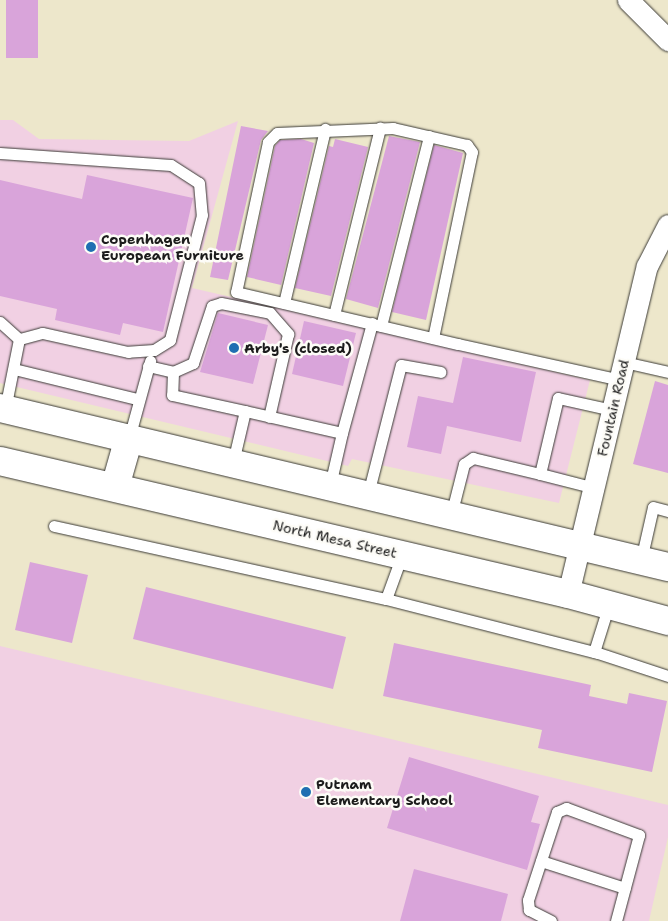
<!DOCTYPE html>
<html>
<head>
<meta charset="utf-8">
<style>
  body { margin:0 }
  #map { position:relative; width:668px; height:921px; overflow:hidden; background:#ede7cb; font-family:"Shantell Sans",sans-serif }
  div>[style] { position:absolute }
  .built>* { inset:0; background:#f1d0e3 }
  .building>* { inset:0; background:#d9a4da }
  .roads { filter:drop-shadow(0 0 1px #3b3a36) drop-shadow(0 0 1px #3b3a36) }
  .service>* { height:11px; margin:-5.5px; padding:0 5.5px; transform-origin:5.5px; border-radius:5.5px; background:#fff }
  .minor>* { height:21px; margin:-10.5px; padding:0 10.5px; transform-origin:10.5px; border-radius:10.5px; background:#fff }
  .primary>* { height:28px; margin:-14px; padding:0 14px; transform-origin:14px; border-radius:14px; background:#fff }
  .dots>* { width:14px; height:14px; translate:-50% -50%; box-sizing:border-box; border:2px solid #fdfcf7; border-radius:50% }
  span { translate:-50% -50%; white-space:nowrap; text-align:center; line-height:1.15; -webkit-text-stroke:5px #fdfcf7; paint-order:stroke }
  .poi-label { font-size:14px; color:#1c1c1c; font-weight:700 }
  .left { translate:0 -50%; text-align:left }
  .street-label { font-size:14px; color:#1c1c1c }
</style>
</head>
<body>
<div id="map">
  <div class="built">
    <div style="clip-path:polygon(0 120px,13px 120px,39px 139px,189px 141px,238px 121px,192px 288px,590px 380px,559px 503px,352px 459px,348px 466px,0 383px)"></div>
    <div style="clip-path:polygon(0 646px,668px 805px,668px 837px,649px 921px,0 921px)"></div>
  </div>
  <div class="building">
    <div style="clip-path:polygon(6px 0,38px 0,38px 58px,6px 58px)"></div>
    <div style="clip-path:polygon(241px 126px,268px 131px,261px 140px,228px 280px,210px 277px)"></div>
    <div style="clip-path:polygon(389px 136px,420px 142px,378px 308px,346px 299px)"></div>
    <div style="clip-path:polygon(301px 139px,314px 143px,281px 285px,247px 277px,275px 146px,280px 140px)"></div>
    <div style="clip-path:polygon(335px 139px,368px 147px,331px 296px,295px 288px,329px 146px,333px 147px)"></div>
    <div style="clip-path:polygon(434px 145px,463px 153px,426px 320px,392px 312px)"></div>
    <div style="clip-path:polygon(87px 175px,193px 198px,163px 332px,123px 323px,120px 335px,55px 320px,57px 309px,0 296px,0 180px,82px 199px)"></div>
    <div style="clip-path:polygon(218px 313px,268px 325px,253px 384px,200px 372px)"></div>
    <div style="clip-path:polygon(304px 321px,356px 333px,343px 386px,292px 374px)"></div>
    <div style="clip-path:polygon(463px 357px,536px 372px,521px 442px,447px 426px,441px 454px,407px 447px,418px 396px,453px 403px)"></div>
    <div style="clip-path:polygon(655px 381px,668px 385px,668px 473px,633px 464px)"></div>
    <div style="clip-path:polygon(30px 562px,88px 575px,72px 643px,15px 630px)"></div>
    <div style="clip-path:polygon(146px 587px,346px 637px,333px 689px,133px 639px)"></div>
    <div style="clip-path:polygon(394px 643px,591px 685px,589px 696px,627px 704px,629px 693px,667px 701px,652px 772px,538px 748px,542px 730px,383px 696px)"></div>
    <div style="clip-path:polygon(409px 757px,539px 796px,531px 822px,540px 824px,527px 870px,387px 828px)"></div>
    <div style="clip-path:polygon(414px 869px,508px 894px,501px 921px,400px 921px)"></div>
  </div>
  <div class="roads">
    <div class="service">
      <div style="left:0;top:153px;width:171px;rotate:4deg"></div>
      <div style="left:171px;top:165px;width:33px;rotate:33deg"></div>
      <div style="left:199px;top:183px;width:32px;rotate:85deg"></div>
      <div style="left:202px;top:215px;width:129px;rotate:104.4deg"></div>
      <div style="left:170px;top:340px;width:19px;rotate:148deg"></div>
      <div style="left:154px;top:350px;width:26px;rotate:176deg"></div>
      <div style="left:128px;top:352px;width:88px;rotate:-167.5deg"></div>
      <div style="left:42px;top:333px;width:24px;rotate:165deg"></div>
      <div style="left:284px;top:303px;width:179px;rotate:-76.7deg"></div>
      <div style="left:334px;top:315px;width:193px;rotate:-76.2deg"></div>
      <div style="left:0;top:322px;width:25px;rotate:42deg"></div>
      <div style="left:19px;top:339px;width:71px;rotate:101.3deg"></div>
      <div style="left:381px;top:326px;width:196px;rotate:-75.8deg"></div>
      <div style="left:433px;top:338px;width:190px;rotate:-78.2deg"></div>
      <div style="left:472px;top:152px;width:9px;rotate:-126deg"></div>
      <div style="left:467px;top:145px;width:76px;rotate:-167.1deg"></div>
      <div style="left:393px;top:128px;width:116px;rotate:177.5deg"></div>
      <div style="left:277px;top:133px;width:13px;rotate:135deg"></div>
      <div style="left:268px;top:142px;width:153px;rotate:102deg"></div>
      <div style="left:236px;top:292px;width:228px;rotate:13.2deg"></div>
      <div style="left:458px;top:344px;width:166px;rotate:12.5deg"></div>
      <div style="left:624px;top:362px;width:45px;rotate:12.8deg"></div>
      <div style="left:148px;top:366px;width:26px;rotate:13deg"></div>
      <div style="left:173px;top:372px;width:22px;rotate:-24deg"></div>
      <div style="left:193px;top:363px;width:60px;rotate:-71.6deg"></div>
      <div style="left:212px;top:306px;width:9px;rotate:-18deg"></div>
      <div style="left:221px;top:303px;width:50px;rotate:11.5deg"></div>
      <div style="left:270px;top:313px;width:28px;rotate:49deg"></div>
      <div style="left:288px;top:334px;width:85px;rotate:102.9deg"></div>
      <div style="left:14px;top:369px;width:127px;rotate:13.7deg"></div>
      <div style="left:173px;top:372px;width:23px;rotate:92deg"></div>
      <div style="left:172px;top:395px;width:75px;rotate:12.4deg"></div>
      <div style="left:342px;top:433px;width:114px;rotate:-74.7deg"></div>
      <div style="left:129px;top:438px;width:80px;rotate:-74.7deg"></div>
      <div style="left:233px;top:462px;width:52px;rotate:-76.8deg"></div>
      <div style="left:245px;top:411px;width:99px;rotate:12.8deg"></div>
      <div style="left:342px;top:433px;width:53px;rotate:103deg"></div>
      <div style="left:595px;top:488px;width:57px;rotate:-165.7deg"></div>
      <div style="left:540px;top:474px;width:78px;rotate:-76.7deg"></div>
      <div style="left:558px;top:398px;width:55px;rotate:12.5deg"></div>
      <div style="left:368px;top:494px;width:133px;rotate:-75.7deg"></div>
      <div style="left:401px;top:365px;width:40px;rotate:10deg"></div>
      <div style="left:451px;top:515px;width:53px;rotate:-75.7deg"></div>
      <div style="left:464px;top:464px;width:11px;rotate:-34deg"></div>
      <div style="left:473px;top:458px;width:69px;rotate:13.4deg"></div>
      <div style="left:54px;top:526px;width:340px;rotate:12.4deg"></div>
      <div style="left:386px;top:599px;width:47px;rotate:-70deg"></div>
      <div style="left:641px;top:560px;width:54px;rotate:-77.2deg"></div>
      <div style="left:653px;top:507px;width:16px;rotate:15deg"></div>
      <div style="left:386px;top:599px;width:219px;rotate:14.3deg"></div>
      <div style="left:598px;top:653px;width:74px;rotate:18.2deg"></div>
      <div style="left:594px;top:652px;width:50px;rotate:-72.6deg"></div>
      <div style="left:541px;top:861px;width:88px;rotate:17.8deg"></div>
      <div style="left:551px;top:921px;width:25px;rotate:-153deg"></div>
      <div style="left:529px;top:910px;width:10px;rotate:-96deg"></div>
      <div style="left:528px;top:900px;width:93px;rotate:-71.8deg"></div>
      <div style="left:557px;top:812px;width:10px;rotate:-24deg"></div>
      <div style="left:566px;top:808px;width:78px;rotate:20.3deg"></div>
      <div style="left:639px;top:835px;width:89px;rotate:105deg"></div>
    </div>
    <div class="minor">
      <div style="left:628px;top:0;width:57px;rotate:45deg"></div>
      <div style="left:568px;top:594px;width:337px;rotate:-76.5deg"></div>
      <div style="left:647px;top:266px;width:46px;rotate:-62.9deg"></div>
    </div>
    <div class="primary">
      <div style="left:0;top:408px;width:687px;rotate:13.39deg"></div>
      <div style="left:0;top:461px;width:583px;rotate:13.18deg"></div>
      <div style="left:568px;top:594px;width:104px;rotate:15.1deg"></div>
      <div style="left:115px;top:487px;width:51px;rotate:-74.1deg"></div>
    </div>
  </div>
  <div class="dots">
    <div style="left:91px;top:247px;background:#1f6fb2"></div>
    <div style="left:234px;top:348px;background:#1f6fb2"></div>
    <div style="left:306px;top:792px;background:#1f6fb2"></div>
  </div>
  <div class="poi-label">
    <span class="left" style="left:101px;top:247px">Copenhagen<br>European Furniture</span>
    <span class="left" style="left:244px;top:348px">Arby's (closed)</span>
    <span class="left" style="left:316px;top:792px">Putnam<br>Elementary School</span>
  </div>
  <div class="street-label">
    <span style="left:613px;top:408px;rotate:-77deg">Fountain Road</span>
    <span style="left:335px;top:539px;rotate:13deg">North Mesa Street</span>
  </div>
</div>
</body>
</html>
